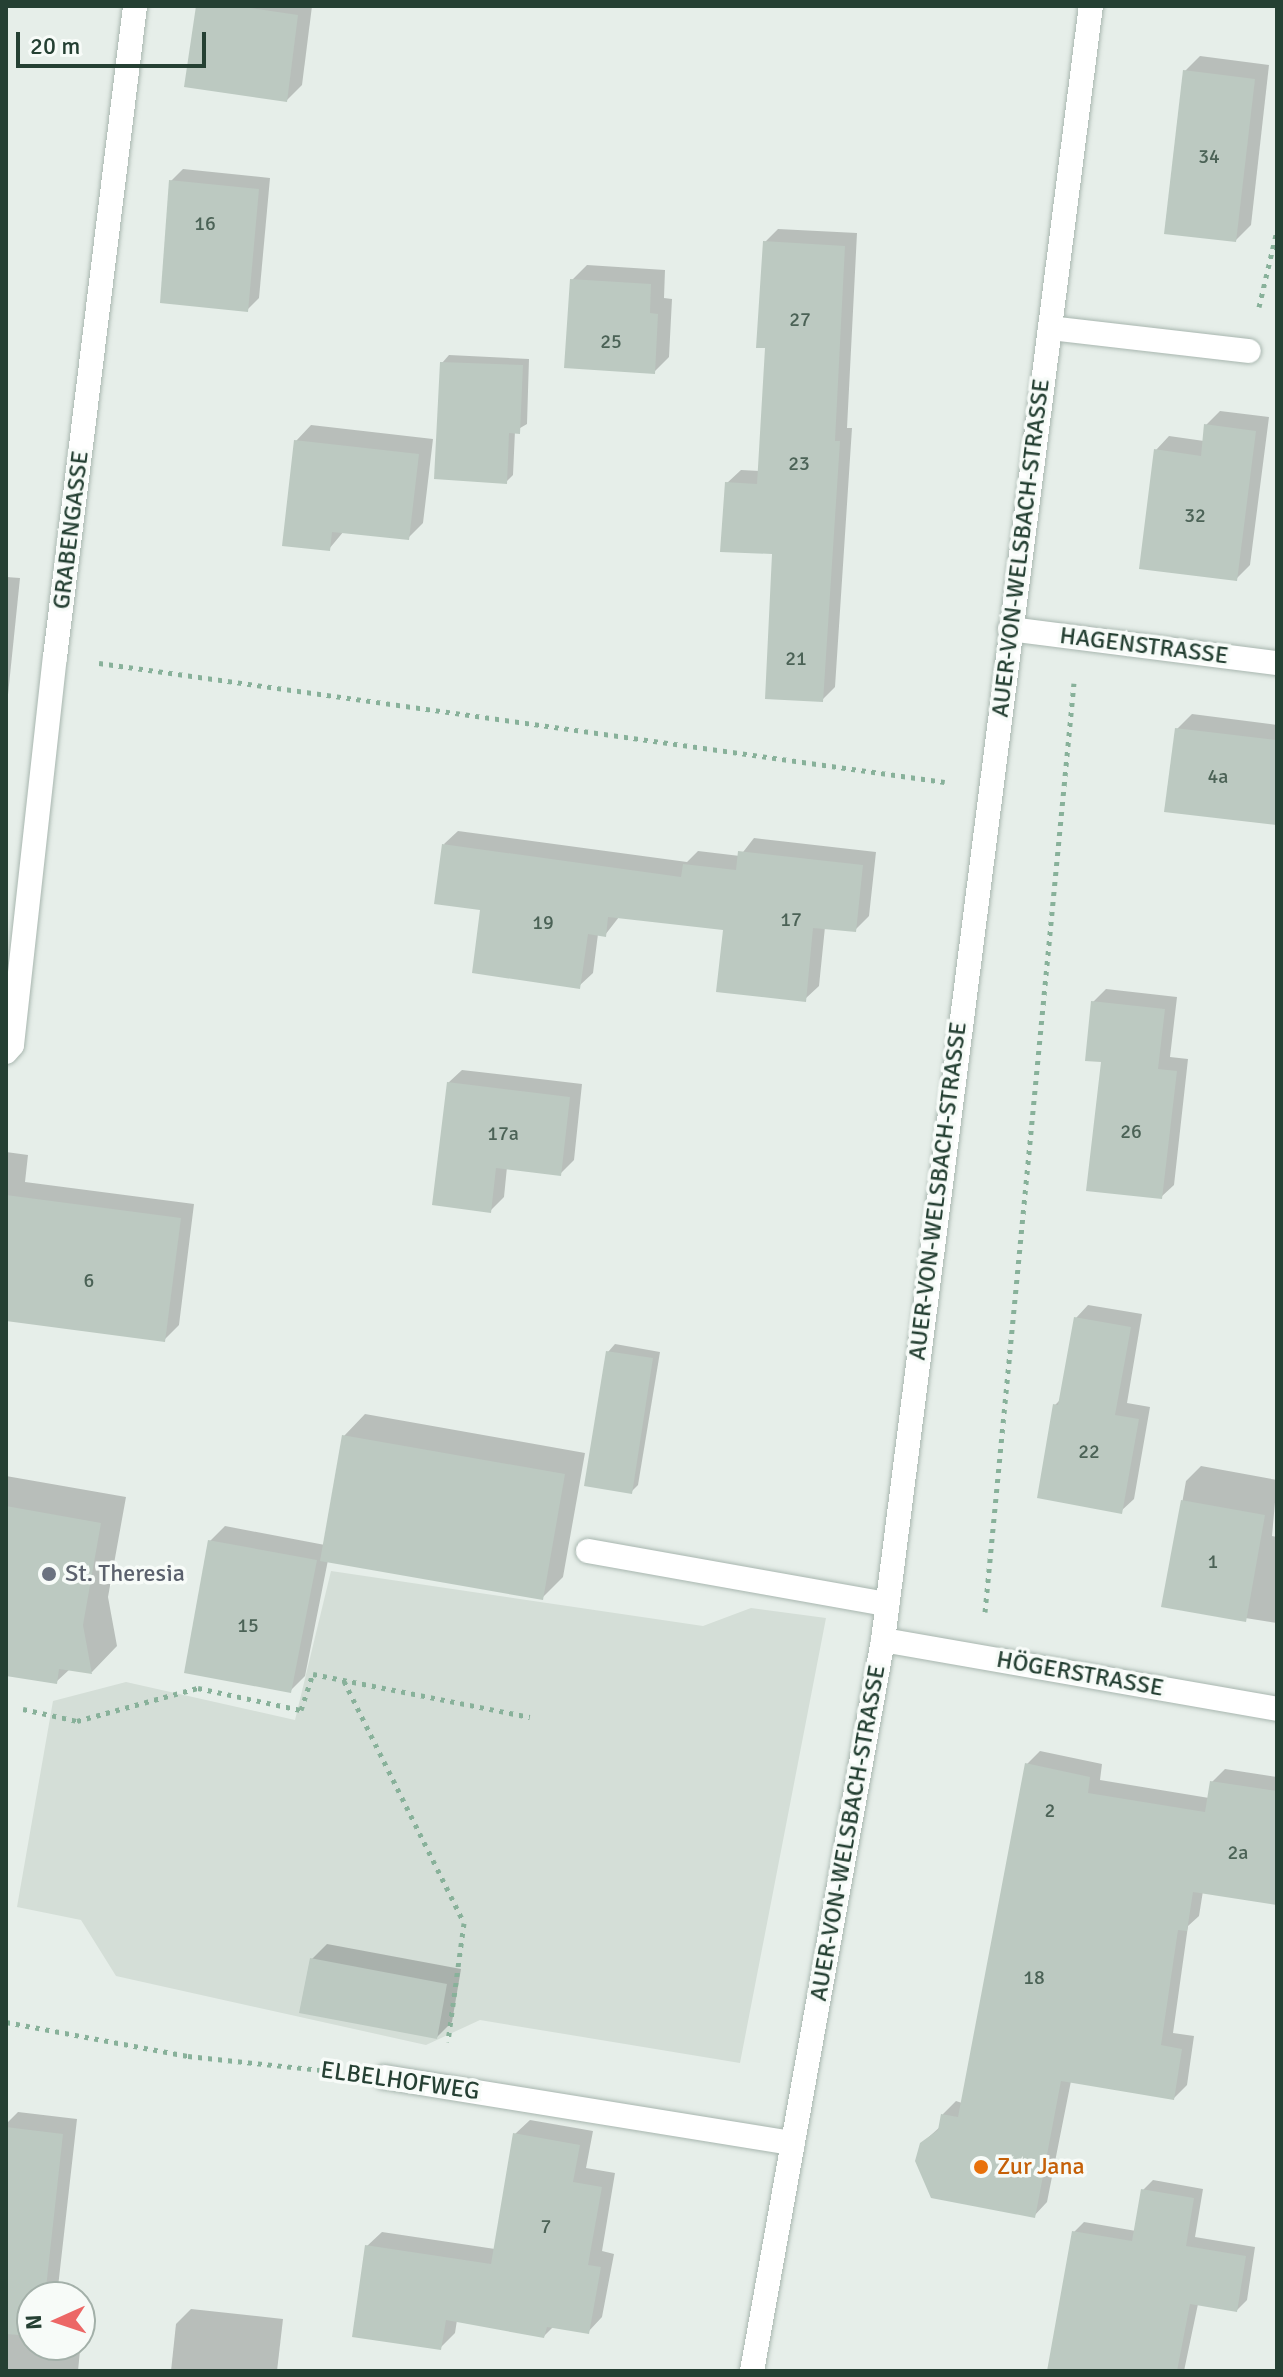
<!DOCTYPE html>
<html>
<head>
<meta charset="utf-8">
<style>
  body { margin:0 }
  #map { position:relative; width:1283px; height:2377px; overflow:hidden; background:#e6eee9; font-family:Signika,sans-serif }
  div>[style] { position:absolute }
  .built>* { inset:0; background:#d4ded7 }
  .shadow>* { inset:0; background:#0003 }
  .building>* { inset:0; background:#bcc9c1 }
  .path>* { height:5px; margin-top:-2.5px; transform-origin:0; background:repeating-linear-gradient(90deg,#88b19a 0 4px,transparent 0 10px) }
  .roads { filter:drop-shadow(0 0 2px #a8b6af) drop-shadow(0 0 2px #a8b6af) }
  .lane>* { height:24px; margin:-12px; padding:0 12px; transform-origin:12px; border-radius:12px; background:#fff }
  .street>* { height:24px; margin:-12px; padding:0 12px; transform-origin:12px; border-radius:12px; background:#fff }
  .dots>* { width:22px; height:22px; translate:-50% -50%; box-sizing:border-box; border:4px solid #f7fbf8; border-radius:50% }
  span { translate:-50% -50%; white-space:nowrap; text-align:center; line-height:1.15; -webkit-text-stroke:7px #f7fbf8; paint-order:stroke }
  .number-label { font-size:20px; color:#4b6256 }
  .number-label span { -webkit-text-stroke-width:0 }
  .street-label { font-size:24px; color:#254033 }
  .worship-label { font-size:24px; color:#5b616d }
  .left { translate:0 -50%; text-align:left }
  .food-label { font-size:24px; color:#c56008 }
  .frame { position:absolute; inset:0; border:8px solid #254033; pointer-events:none }
  .north { position:absolute; left:16px; top:2281px; width:80px; height:80px; box-sizing:border-box; background:#f7fbf8; border:2px solid #a3b0a9; border-radius:50%; rotate:267deg; font-size:22px; font-weight:700; line-height:32px; text-align:center; color:#254033 }
  .north::after { content:''; display:block; margin:auto; width:28px; height:36px; background:#ec6766; clip-path:polygon(50% 0,100% 100%,50% 72%,0 100%) }
  .scale { position:absolute; left:16px; top:32px; width:190px; height:36px; box-sizing:border-box; border:4px solid #254033; border-top:0; padding-left:10px; font-size:24px; line-height:28px; white-space:nowrap; color:#254033; -webkit-text-stroke:6px #f7fbf8; paint-order:stroke }
</style>
</head>
<body>
<div id="map">
  <div class="built">
    <div style="clip-path:polygon(331px 1571px,703px 1626px,751px 1608px,826px 1618px,740px 2063px,480px 2020px,426px 2045px,116px 1976px,81px 1920px,17px 1907px,53px 1701px,126px 1682px,295px 1720px)"></div>
  </div>
  <div class="shadow">
    <div style="clip-path:polygon(198px 6px,312px 6px,302px 85px,287px 100px)"></div>
    <div style="clip-path:polygon(1200px 56px,1269px 65px,1251px 225px,1236px 240px,1185px 71px)"></div>
    <div style="clip-path:polygon(183px 169px,270px 178px,259px 298px,247px 310px,171px 181px)"></div>
    <div style="clip-path:polygon(778px 229px,857px 233px,847px 428px,852px 428px,835px 687px,822px 700px,774px 553px,727px 483px,741px 470px,760px 471px,767px 347px,765px 242px)"></div>
    <div style="clip-path:polygon(587px 265px,665px 270px,664px 298px,672px 299px,669px 357px,654px 372px,572px 280px)"></div>
    <div style="clip-path:polygon(449px 355px,529px 359px,527px 424px,515px 431px,513px 475px,506px 482px,442px 363px)"></div>
    <div style="clip-path:polygon(1220px 411px,1269px 417px,1250px 565px,1236px 579px,1156px 450px,1169px 436px,1204px 441px,1206px 425px)"></div>
    <div style="clip-path:polygon(311px 425px,433px 439px,423px 523px,408px 538px,344px 531px,329px 549px,296px 441px)"></div>
    <div style="clip-path:polygon(6px 577px,20px 578px,6px 714px)"></div>
    <div style="clip-path:polygon(1192px 714px,1277px 725px,1277px 823px,1177px 729px)"></div>
    <div style="clip-path:polygon(458px 831px,687px 862px,698px 851px,740px 856px,754px 838px,876px 852px,869px 916px,855px 930px,825px 927px,819px 986px,805px 999px,725px 929px,619px 917px,605px 935px,598px 934px,593px 973px,579px 986px,482px 909px,444px 844px)"></div>
    <div style="clip-path:polygon(1106px 989px,1177px 997px,1170px 1057px,1188px 1059px,1174px 1185px,1161px 1197px,1103px 1060px,1093px 1002px)"></div>
    <div style="clip-path:polygon(462px 1070px,582px 1084px,574px 1160px,560px 1174px,507px 1167px,504px 1197px,490px 1211px,448px 1083px)"></div>
    <div style="clip-path:polygon(6px 1152px,28px 1155px,25px 1182px,194px 1204px,179px 1325px,164px 1340px,6px 1319px)"></div>
    <div style="clip-path:polygon(1088px 1305px,1142px 1314px,1127px 1403px,1150px 1407px,1134px 1499px,1121px 1511px,1055px 1405px,1061px 1399px,1076px 1318px)"></div>
    <div style="clip-path:polygon(615px 1344px,660px 1352px,638px 1485px,631px 1492px,608px 1352px)"></div>
    <div style="clip-path:polygon(365px 1414px,585px 1453px,563px 1577px,542px 1598px,328px 1560px,305px 1676px,290px 1691px,210px 1541px,225px 1526px,325px 1545px,344px 1436px)"></div>
    <div style="clip-path:polygon(1201px 1466px,1277px 1480px,1272px 1536px,1277px 1537px,1277px 1623px,1164px 1605px,1186px 1481px)"></div>
    <div style="clip-path:polygon(6px 1476px,126px 1497px,108px 1597px,117px 1646px,92px 1672px,70px 1669px,56px 1682px,6px 1674px)"></div>
    <div style="clip-path:polygon(1040px 1751px,1102px 1764px,1100px 1780px,1209px 1798px,1212px 1782px,1225px 1769px,1277px 1777px,1277px 1903px,1203px 1891px,1199px 1916px,1188px 1926px,1173px 2033px,1194px 2036px,1187px 2085px,1174px 2098px,1071px 2081px,1047px 2202px,1034px 2216px,921px 2144px,941px 2126px,943px 2114px,956px 2101px,962px 2103px,1027px 1764px)"></div>
    <div style="clip-path:polygon(327px 1944px,461px 1969px,452px 2022px,437px 2037px,312px 1959px)"></div>
    <div style="clip-path:polygon(18px 2112px,77px 2119px,57px 2296px,65px 2297px,32px 2297px,32px 2345px,80px 2345px,80px 2299px,85px 2299px,78px 2371px,6px 2371px,6px 2124px)"></div>
    <div style="clip-path:polygon(530px 2120px,593px 2131px,586px 2168px,615px 2173px,602px 2251px,614px 2254px,602px 2317px,588px 2332px,554px 2326px,544px 2336px,457px 2320px,455px 2333px,440px 2348px,367px 2246px,382px 2232px,495px 2249px,515px 2134px)"></div>
    <div style="clip-path:polygon(1153px 2180px,1203px 2189px,1195px 2237px,1255px 2247px,1247px 2300px,1237px 2310px,1198px 2304px,1184px 2371px,1049px 2371px,1074px 2232px,1084px 2222px,1136px 2231px,1143px 2190px)"></div>
    <div style="clip-path:polygon(191px 2309px,283px 2319px,277px 2371px,171px 2371px,176px 2324px)"></div>
  </div>
  <div class="building">
    <div style="clip-path:polygon(196px 6px,237px 6px,298px 15px,287px 102px,184px 87px)"></div>
    <div style="clip-path:polygon(1183px 70px,1255px 79px,1236px 242px,1164px 234px)"></div>
    <div style="clip-path:polygon(169px 180px,259px 189px,248px 312px,160px 303px)"></div>
    <div style="clip-path:polygon(763px 241px,845px 246px,835px 441px,840px 441px,823px 702px,765px 699px,772px 554px,720px 552px,725px 482px,757px 484px,765px 348px,756px 348px)"></div>
    <div style="clip-path:polygon(570px 279px,651px 284px,650px 313px,658px 314px,655px 374px,564px 368px)"></div>
    <div style="clip-path:polygon(440px 362px,523px 365px,520px 434px,509px 433px,507px 484px,434px 479px)"></div>
    <div style="clip-path:polygon(1204px 424px,1256px 431px,1237px 581px,1139px 569px,1154px 449px,1201px 456px)"></div>
    <div style="clip-path:polygon(294px 440px,419px 454px,409px 540px,332px 532px,330px 551px,282px 546px)"></div>
    <div style="clip-path:polygon(1175px 728px,1277px 740px,1277px 825px,1164px 812px)"></div>
    <div style="clip-path:polygon(442px 844px,681px 877px,683px 864px,736px 870px,738px 851px,863px 865px,856px 932px,813px 928px,806px 1002px,716px 992px,723px 930px,608px 917px,606px 937px,588px 934px,580px 989px,472px 973px,480px 910px,434px 904px)"></div>
    <div style="clip-path:polygon(1091px 1001px,1165px 1009px,1158px 1069px,1177px 1071px,1162px 1199px,1086px 1191px,1101px 1062px,1085px 1061px)"></div>
    <div style="clip-path:polygon(447px 1082px,570px 1097px,561px 1176px,496px 1168px,491px 1213px,432px 1205px)"></div>
    <div style="clip-path:polygon(6px 1195px,181px 1218px,165px 1342px,6px 1321px)"></div>
    <div style="clip-path:polygon(1074px 1317px,1131px 1327px,1115px 1415px,1139px 1419px,1122px 1514px,1037px 1498px,1053px 1404px,1058px 1405px)"></div>
    <div style="clip-path:polygon(606px 1351px,653px 1358px,632px 1494px,584px 1486px)"></div>
    <div style="clip-path:polygon(342px 1435px,565px 1474px,543px 1600px,320px 1561px)"></div>
    <div style="clip-path:polygon(1181px 1500px,1265px 1515px,1246px 1622px,1161px 1607px)"></div>
    <div style="clip-path:polygon(6px 1506px,101px 1523px,83px 1625px,92px 1674px,59px 1669px,57px 1684px,6px 1676px)"></div>
    <div style="clip-path:polygon(208px 1540px,317px 1560px,291px 1693px,184px 1673px)"></div>
    <div style="clip-path:polygon(1025px 1763px,1090px 1777px,1088px 1793px,1205px 1812px,1210px 1781px,1277px 1791px,1277px 1905px,1193px 1892px,1187px 1931px,1178px 1930px,1161px 2045px,1182px 2049px,1174px 2100px,1061px 2081px,1035px 2218px,931px 2198px,915px 2161px,920px 2143px,938px 2130px,941px 2114px,958px 2117px)"></div>
    <div style="clip-path:polygon(310px 1958px,447px 1984px,437px 2039px,299px 2013px)"></div>
    <div style="clip-path:polygon(6px 2127px,63px 2134px,45px 2297px,32px 2297px,32px 2336px,6px 2334px)"></div>
    <div style="clip-path:polygon(513px 2133px,580px 2145px,573px 2182px,602px 2187px,588px 2265px,601px 2267px,589px 2334px,547px 2327px,544px 2338px,446px 2320px,441px 2350px,352px 2337px,365px 2245px,491px 2264px)"></div>
    <div style="clip-path:polygon(1141px 2189px,1194px 2198px,1186px 2246px,1246px 2256px,1237px 2312px,1190px 2304px,1177px 2371px,1047px 2371px,1072px 2231px,1132px 2241px)"></div>
  </div>
  <div class="path">
    <div style="left:1259px;top:307px;width:79px;rotate:-76.8deg"></div>
    <div style="left:99px;top:663px;width:854px;rotate:8.01deg"></div>
    <div style="left:985px;top:1612px;width:933px;rotate:-84.53deg"></div>
    <div style="left:344px;top:1681px;width:270px;rotate:63.6deg"></div>
    <div style="left:464px;top:1923px;width:120px;rotate:97.7deg"></div>
    <div style="left:23px;top:1709px;width:55px;rotate:12.5deg"></div>
    <div style="left:77px;top:1721px;width:125px;rotate:-15.3deg"></div>
    <div style="left:198px;top:1688px;width:105px;rotate:12.1deg"></div>
    <div style="left:301px;top:1710px;width:38px;rotate:-72deg"></div>
    <div style="left:313px;top:1674px;width:221px;rotate:11.2deg"></div>
    <div style="left:6px;top:2022px;width:185px;rotate:10.6deg"></div>
    <div style="left:188px;top:2056px;width:152px;rotate:6deg"></div>
  </div>
  <div class="roads">
    <div class="lane">
      <div style="left:1050px;top:328px;width:200px;rotate:6.6deg"></div>
      <div style="left:588px;top:1551px;width:304px;rotate:10.1deg"></div>
      <div style="left:384px;top:2077px;width:414px;rotate:9.2deg"></div>
    </div>
    <div class="street">
      <div style="left:1010px;top:629px;width:269px;rotate:7.3deg"></div>
      <div style="left:6px;top:1052px;width:9px;rotate:-49deg"></div>
      <div style="left:12px;top:1045px;width:390px;rotate:-83.7deg"></div>
      <div style="left:55px;top:657px;width:656px;rotate:-82.99deg"></div>
      <div style="left:883px;top:1640px;width:400px;rotate:9.9deg"></div>
      <div style="left:752px;top:2371px;width:743px;rotate:-79.84deg"></div>
      <div style="left:883px;top:1640px;width:1647px;rotate:-82.75deg"></div>
    </div>
  </div>
  <div class="dots">
    <div style="left:49px;top:1574px;background:#6b7280"></div>
    <div style="left:981px;top:2167px;background:#e8710a"></div>
  </div>
  <div class="number-label">
    <span style="left:1209px;top:156px">34</span>
    <span style="left:205px;top:223px">16</span>
    <span style="left:800px;top:319px">27</span>
    <span style="left:611px;top:341px">25</span>
    <span style="left:799px;top:463px">23</span>
    <span style="left:1195px;top:515px">32</span>
    <span style="left:796px;top:658px">21</span>
    <span style="left:1218px;top:776px">4a</span>
    <span style="left:791px;top:919px">17</span>
    <span style="left:543px;top:922px">19</span>
    <span style="left:1131px;top:1131px">26</span>
    <span style="left:503px;top:1133px">17a</span>
    <span style="left:89px;top:1280px">6</span>
    <span style="left:1089px;top:1451px">22</span>
    <span style="left:1213px;top:1561px">1</span>
    <span style="left:248px;top:1625px">15</span>
    <span style="left:1050px;top:1810px">2</span>
    <span style="left:1238px;top:1852px">2a</span>
    <span style="left:1034px;top:1977px">18</span>
    <span style="left:546px;top:2226px">7</span>
  </div>
  <div class="street-label">
    <span style="left:71px;top:530px;rotate:-83deg">GRABENGASSE</span>
    <span style="left:1021px;top:548px;rotate:-83deg">AUER-VON-WELSBACH-STRASSE</span>
    <span style="left:1144px;top:646px;rotate:7deg">HAGENSTRASSE</span>
    <span style="left:938px;top:1191px;rotate:-83deg">AUER-VON-WELSBACH-STRASSE</span>
    <span style="left:1080px;top:1674px;rotate:10deg">HÖGERSTRASSE</span>
    <span style="left:848px;top:1833px;rotate:-80deg">AUER-VON-WELSBACH-STRASSE</span>
    <span style="left:400px;top:2081px;rotate:8deg">ELBELHOFWEG</span>
  </div>
  <div class="worship-label">
    <span class="left" style="left:65px;top:1574px">St. Theresia</span>
  </div>
  <div class="food-label">
    <span class="left" style="left:997px;top:2167px">Zur Jana</span>
  </div>
  <div class="frame"></div>
  <div class="north">N</div>
  <div class="scale">20 m</div>
</div>
</body>
</html>
